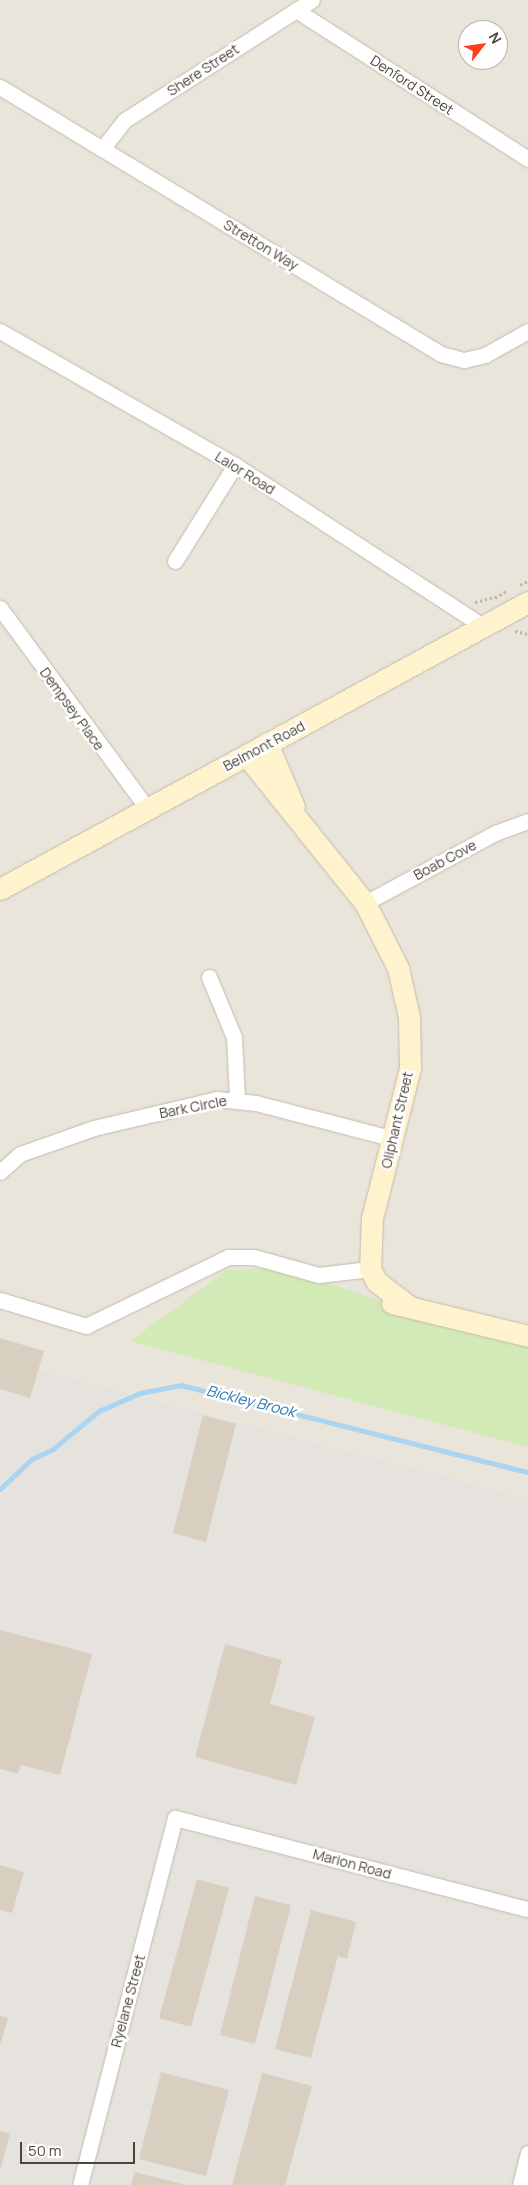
<!DOCTYPE html>
<html>
<head>
<meta charset="utf-8">
<style>
  body { margin:0 }
  #map { position:relative; width:528px; height:2185px; overflow:hidden; background:#f6f3ec; font-family:Manrope,sans-serif }
  div>[style] { position:absolute }
  .residential>* { inset:0; background:#eae5da }
  .industrial>* { inset:0; background:#e6e2dd }
  .green>* { inset:0; background:#d2eab5 }
  .stream>* { height:4.5px; margin:-2.25px; padding:0 2.25px; transform-origin:2.25px; border-radius:2.25px; background:#a9d4f2 }
  .building>* { inset:0; background:#d8cfc1 }
  .path>* { height:2.5px; margin-top:-1.25px; transform-origin:0; background:repeating-linear-gradient(90deg,#c4b79f 0 2.5px,transparent 0 5px) }
  .roads { filter:drop-shadow(0 0 1px #c2bbae) drop-shadow(0 0 1px #c2bbae) }
  .street>* { height:15px; margin:-7.5px; padding:0 7.5px; transform-origin:7.5px; border-radius:7.5px; background:#fff }
  .secondary>* { height:21px; margin:-10.5px; padding:0 10.5px; transform-origin:10.5px; border-radius:10.5px; background:#fff3cd }
  span { translate:-50% -50%; white-space:nowrap; text-align:center; line-height:1.15; -webkit-text-stroke:5px #fff; paint-order:stroke }
  .street-label { font-size:14px; color:#4b4439 }
  .water-label { font-size:15px; color:#2e7ab2; font-style:italic }
  .north { position:absolute; left:458px; top:20px; width:50px; height:50px; box-sizing:border-box; background:#fff; border:1px solid #b7b4b0; border-radius:50%; rotate:60deg; font-size:14px; font-weight:700; line-height:20px; text-align:center; color:#4b4439 }
  .north::after { content:''; display:block; margin:auto; width:18px; height:22px; background:#fc3f1d; clip-path:polygon(50% 0,100% 100%,50% 72%,0 100%) }
  .scale { position:absolute; left:20px; top:2142px; width:115px; height:22px; box-sizing:border-box; border:2px solid #4b4439; border-top:0; padding-left:6px; font-size:15px; line-height:18px; white-space:nowrap; color:#4b4439; -webkit-text-stroke:4px #fff; paint-order:stroke }
</style>
</head>
<body>
<div id="map">
  <div class="residential">
    <div style="clip-path:polygon(evenodd,0 0,528px 0,528px 1498px,0 1359px,0 0,468px 30px,498px 30px,498px 60px,468px 60px,468px 30px)"></div>
  </div>
  <div class="industrial">
    <div style="clip-path:polygon(0 1359px,528px 1498px,528px 2185px,0 2185px)"></div>
  </div>
  <div class="green">
    <div style="clip-path:polygon(284px 1268px,458px 1328px,528px 1346px,528px 1447px,130px 1341px,227px 1270px)"></div>
  </div>
  <div class="stream">
    <div style="left:0;top:1489px;width:44px;rotate:-43.2deg"></div>
    <div style="left:32px;top:1459px;width:23px;rotate:-25deg"></div>
    <div style="left:53px;top:1449px;width:60px;rotate:-39.6deg"></div>
    <div style="left:99px;top:1411px;width:45px;rotate:-23.7deg"></div>
    <div style="left:140px;top:1393px;width:42px;rotate:-11deg"></div>
    <div style="left:181px;top:1385px;width:358px;rotate:14.1deg"></div>
  </div>
  <div class="building">
    <div style="clip-path:polygon(0 1338px,44px 1351px,30px 1398px,0 1389px)"></div>
    <div style="clip-path:polygon(203px 1415px,236px 1424px,206px 1542px,173px 1533px)"></div>
    <div style="clip-path:polygon(0 1630px,92px 1654px,60px 1775px,21px 1765px,18px 1774px,0 1769px)"></div>
    <div style="clip-path:polygon(225px 1644px,282px 1660px,270px 1704px,315px 1717px,296px 1785px,195px 1757px)"></div>
    <div style="clip-path:polygon(0 1865px,24px 1872px,12px 1913px,0 1910px)"></div>
    <div style="clip-path:polygon(197px 1879px,229px 1888px,191px 2027px,159px 2018px)"></div>
    <div style="clip-path:polygon(255px 1896px,291px 1905px,255px 2044px,220px 2035px)"></div>
    <div style="clip-path:polygon(311px 1910px,356px 1922px,347px 1959px,338px 1956px,311px 2058px,275px 2049px)"></div>
    <div style="clip-path:polygon(0 2016px,8px 2018px,1px 2043px,0 2043px)"></div>
    <div style="clip-path:polygon(161px 2072px,229px 2090px,206px 2176px,139px 2159px)"></div>
    <div style="clip-path:polygon(262px 2073px,312px 2086px,285px 2185px,232px 2185px)"></div>
    <div style="clip-path:polygon(0 2131px,10px 2133px,1px 2168px,0 2168px)"></div>
    <div style="clip-path:polygon(135px 2172px,183px 2184px,183px 2185px,131px 2185px)"></div>
  </div>
  <div class="path">
    <div style="left:520px;top:585px;width:9px;rotate:-27deg"></div>
    <div style="left:495px;top:598px;width:13px;rotate:-32deg"></div>
    <div style="left:475px;top:602px;width:21px;rotate:-14deg"></div>
    <div style="left:515px;top:631px;width:13px;rotate:13deg"></div>
  </div>
  <div class="roads">
    <div class="street">
      <div style="left:296px;top:10px;width:276px;rotate:32.7deg"></div>
      <div style="left:0;top:87px;width:516px;rotate:31.19deg"></div>
      <div style="left:441px;top:354px;width:24px;rotate:15deg"></div>
      <div style="left:464px;top:360px;width:22px;rotate:-13deg"></div>
      <div style="left:485px;top:355px;width:49px;rotate:-29.2deg"></div>
      <div style="left:102px;top:149px;width:37px;rotate:-52deg"></div>
      <div style="left:125px;top:120px;width:222px;rotate:-32.7deg"></div>
      <div style="left:0;top:331px;width:271px;rotate:29.7deg"></div>
      <div style="left:235px;top:465px;width:296px;rotate:33deg"></div>
      <div style="left:175px;top:561px;width:113px;rotate:-58deg"></div>
      <div style="left:0;top:608px;width:248px;rotate:53.7deg"></div>
      <div style="left:365px;top:903px;width:148px;rotate:-28.3deg"></div>
      <div style="left:495px;top:833px;width:35px;rotate:-20deg"></div>
      <div style="left:209px;top:977px;width:65px;rotate:67.4deg"></div>
      <div style="left:234px;top:1037px;width:62px;rotate:87.2deg"></div>
      <div style="left:0;top:1172px;width:27px;rotate:-42deg"></div>
      <div style="left:20px;top:1154px;width:78px;rotate:-19.4deg"></div>
      <div style="left:94px;top:1128px;width:126px;rotate:-13.3deg"></div>
      <div style="left:217px;top:1099px;width:39px;rotate:6deg"></div>
      <div style="left:256px;top:1103px;width:143px;rotate:14.6deg"></div>
      <div style="left:0;top:1300px;width:90px;rotate:16.8deg"></div>
      <div style="left:86px;top:1326px;width:158px;rotate:-25.9deg"></div>
      <div style="left:228px;top:1257px;width:26px"></div>
      <div style="left:254px;top:1257px;width:67px;rotate:15.5deg"></div>
      <div style="left:319px;top:1275px;width:51px;rotate:-6.7deg"></div>
      <div style="left:80px;top:2185px;width:379px;rotate:-75.5deg"></div>
      <div style="left:175px;top:1818px;width:365px;rotate:14.5deg"></div>
      <div style="left:520px;top:2185px;width:33px;rotate:-76deg"></div>
    </div>
    <div class="secondary">
      <div style="left:267px;top:743px;width:69px;rotate:67.1deg"></div>
      <div style="left:246px;top:755px;width:190px;rotate:51.2deg"></div>
      <div style="left:365px;top:903px;width:73px;rotate:63.1deg"></div>
      <div style="left:398px;top:968px;width:50px;rotate:77.3deg"></div>
      <div style="left:409px;top:1017px;width:51px;rotate:88.9deg"></div>
      <div style="left:410px;top:1068px;width:155px;rotate:104.2deg"></div>
      <div style="left:372px;top:1218px;width:51px;rotate:92.2deg"></div>
      <div style="left:370px;top:1269px;width:15px;rotate:62deg"></div>
      <div style="left:377px;top:1282px;width:38px;rotate:37deg"></div>
      <div style="left:0;top:889px;width:601px;rotate:-28.53deg"></div>
      <div style="left:392px;top:1303px;width:140px;rotate:13.6deg"></div>
    </div>
  </div>
  <div class="street-label">
    <span style="left:203px;top:70px;rotate:-33deg">Shere Street</span>
    <span style="left:412px;top:85px;rotate:33deg">Denford Street</span>
    <span style="left:261px;top:245px;rotate:31deg">Stretton Way</span>
    <span style="left:245px;top:473px;rotate:32deg">Lalor Road</span>
    <span style="left:72px;top:709px;rotate:54deg">Dempsey Place</span>
    <span style="left:264px;top:746px;rotate:-28deg">Belmont Road</span>
    <span style="left:445px;top:860px;rotate:-28deg">Boab Cove</span>
    <span style="left:193px;top:1107px;rotate:-11deg">Bark Circle</span>
    <span style="left:397px;top:1120px;rotate:-77deg">Oliphant Street</span>
    <span style="left:352px;top:1864px;rotate:15deg">Marion Road</span>
    <span style="left:128px;top:2001px;rotate:-75deg">Ryelane Street</span>
  </div>
  <div class="water-label">
    <span style="left:251px;top:1401px;rotate:14deg">Bickley Brook</span>
  </div>
  <div class="north">N</div>
  <div class="scale">50 m</div>
</div>
</body>
</html>
